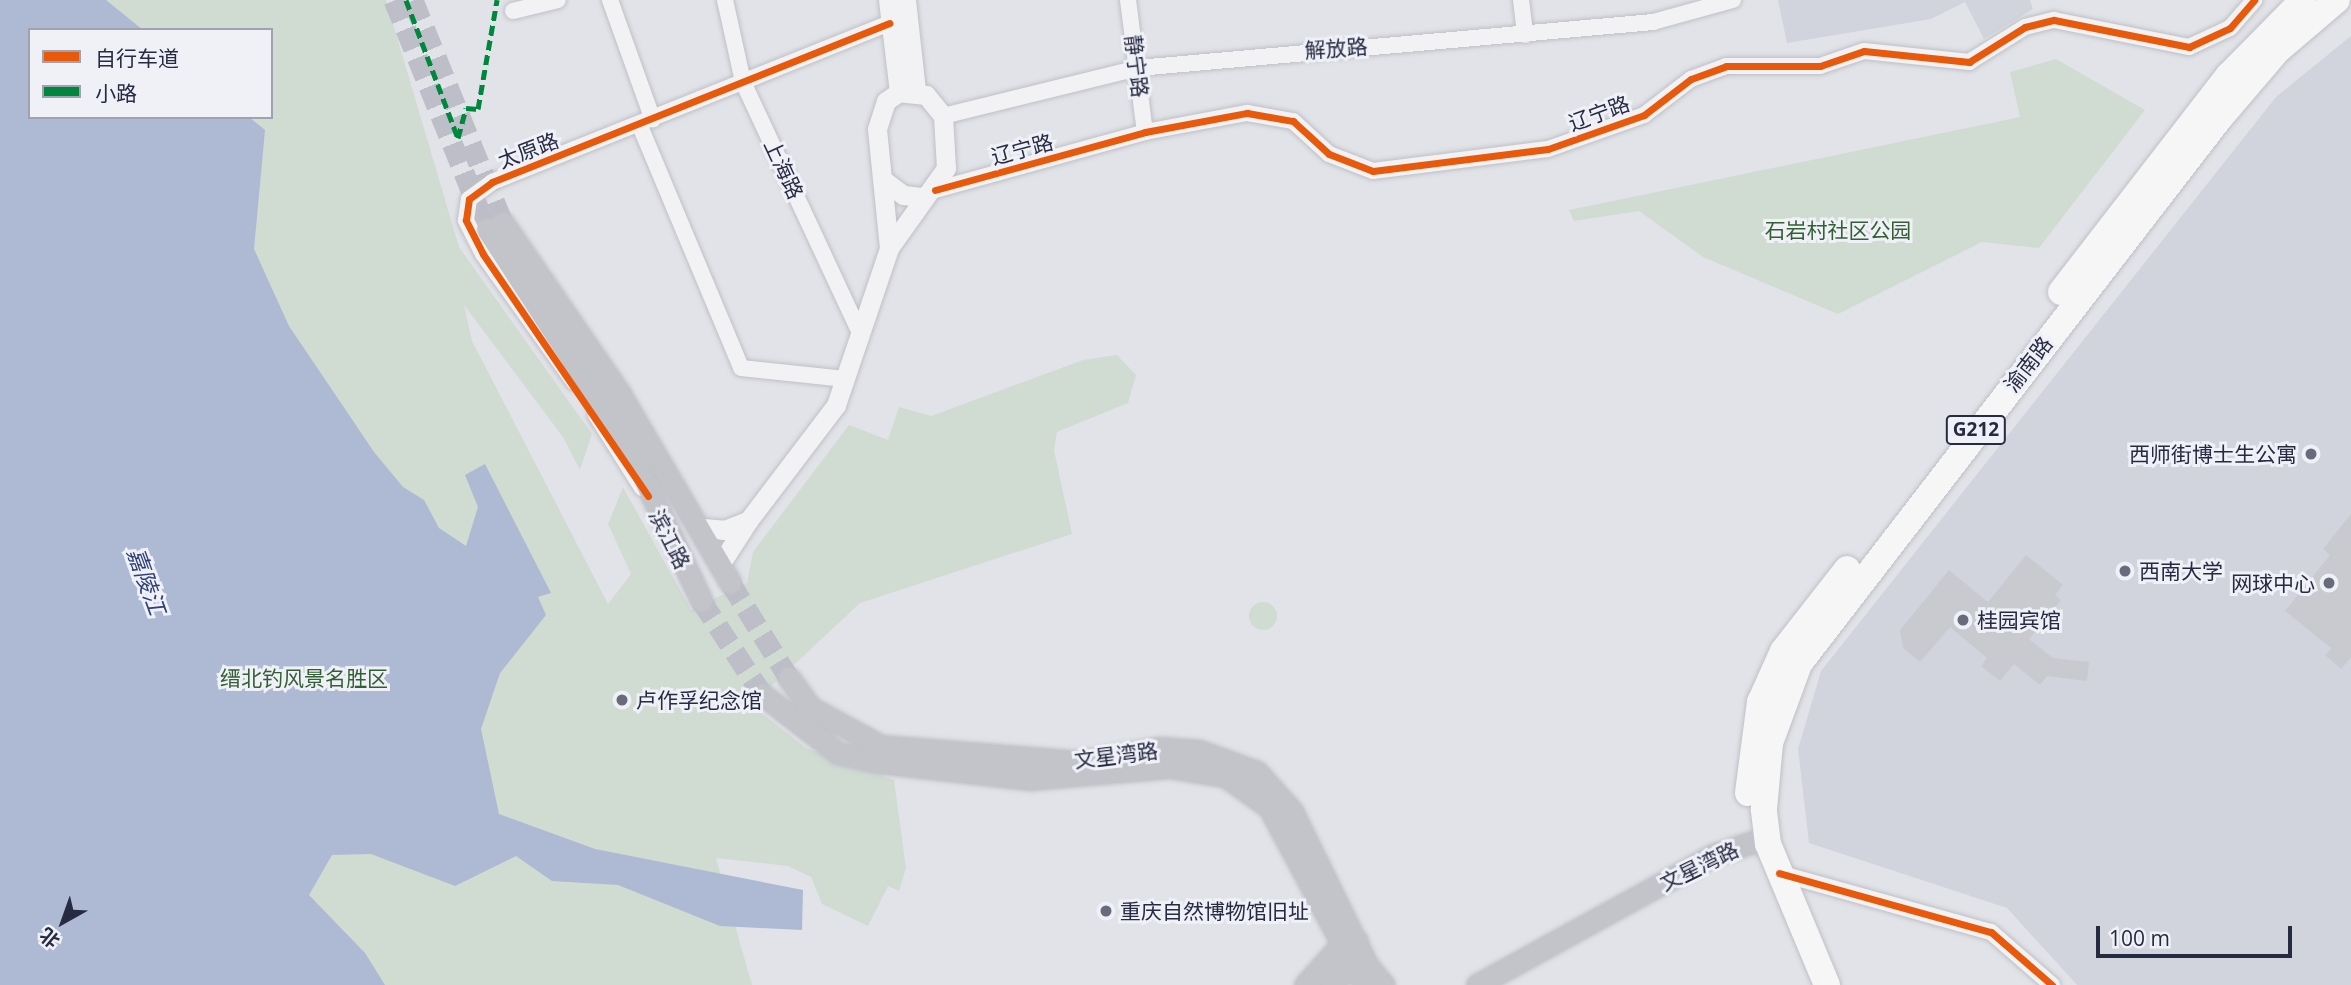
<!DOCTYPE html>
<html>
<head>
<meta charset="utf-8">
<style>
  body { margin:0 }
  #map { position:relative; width:2351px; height:985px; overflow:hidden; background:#e2e3e8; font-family:"Open Sans","Noto Sans SC",sans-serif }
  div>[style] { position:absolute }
  .built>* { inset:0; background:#d2d4dd }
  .green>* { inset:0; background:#d0dbd2 }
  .round { border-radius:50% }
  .water>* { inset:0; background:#aeb9d4 }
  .building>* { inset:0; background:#c9cad0 }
  .secondary-tunnel>* { height:21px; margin-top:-10.5px; transform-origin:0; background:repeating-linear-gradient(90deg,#bdbec7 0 21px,transparent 0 31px) }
  .roads { filter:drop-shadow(0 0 2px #bfc0c6) drop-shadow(0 0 2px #bfc0c6) }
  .minor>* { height:16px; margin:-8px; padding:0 8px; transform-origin:8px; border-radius:8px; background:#f2f2f4 }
  .tertiary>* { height:19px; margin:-9.5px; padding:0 9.5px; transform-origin:9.5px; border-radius:9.5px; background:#f2f2f4 }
  .secondary>* { height:21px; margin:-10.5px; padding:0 10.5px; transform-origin:10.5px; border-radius:10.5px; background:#c3c3ca }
  .trunk>* { height:26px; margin:-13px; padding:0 13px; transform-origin:13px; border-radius:13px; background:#f6f6f7 }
  .quiet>* { height:5px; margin-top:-2.5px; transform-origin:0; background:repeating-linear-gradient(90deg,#00873e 0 10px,transparent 0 15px) }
  .cycleway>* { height:7px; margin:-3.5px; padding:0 3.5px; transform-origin:3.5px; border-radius:3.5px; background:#e8590c }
  .dots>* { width:19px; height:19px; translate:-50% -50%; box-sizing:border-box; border:4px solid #eff1f7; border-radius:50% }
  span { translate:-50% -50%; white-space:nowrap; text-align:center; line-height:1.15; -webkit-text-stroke:6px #eff1f7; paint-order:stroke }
  .shield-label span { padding:2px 5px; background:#eff1f7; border:2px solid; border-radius:5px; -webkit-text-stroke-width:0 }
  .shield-label { font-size:19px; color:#272b42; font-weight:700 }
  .street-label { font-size:21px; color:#272b42 }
  .park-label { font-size:21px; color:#335f34 }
  .poi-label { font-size:21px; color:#272b42 }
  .right { translate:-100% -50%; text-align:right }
  .left { translate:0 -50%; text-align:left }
  .water-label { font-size:23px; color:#2e4079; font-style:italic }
  .legend { position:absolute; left:28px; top:28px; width:245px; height:91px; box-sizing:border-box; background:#eff1f7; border:2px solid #9fa2af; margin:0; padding:9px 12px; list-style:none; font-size:21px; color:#272b42 }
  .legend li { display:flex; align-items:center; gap:14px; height:35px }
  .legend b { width:35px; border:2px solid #9fa2af }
  .north { position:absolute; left:28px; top:887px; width:70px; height:70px; -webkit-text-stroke:5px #eff1f7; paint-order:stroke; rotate:220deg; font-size:19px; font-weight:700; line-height:28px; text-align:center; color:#272b42 }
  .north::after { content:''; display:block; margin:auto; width:24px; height:32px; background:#272b42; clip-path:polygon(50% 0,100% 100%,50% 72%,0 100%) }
  .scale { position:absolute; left:2096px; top:926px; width:196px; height:32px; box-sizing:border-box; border:4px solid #272b42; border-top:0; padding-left:9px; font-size:21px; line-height:24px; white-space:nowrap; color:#272b42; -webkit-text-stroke:5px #eff1f7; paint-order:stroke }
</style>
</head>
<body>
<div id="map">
  <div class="built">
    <div style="clip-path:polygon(1778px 0,2030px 0,2033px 9px,1984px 39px,1965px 2px,1931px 19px,1787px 43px)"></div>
    <div style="clip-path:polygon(2351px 36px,2351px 985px,2077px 985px,2007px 908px,1809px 843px,1798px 749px,1821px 671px,2276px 97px)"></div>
  </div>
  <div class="green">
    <div style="clip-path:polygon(evenodd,0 0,386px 0,459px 247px,592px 434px,580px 470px,563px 437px,464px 305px,472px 341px,608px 604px,631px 574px,608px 524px,623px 487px,691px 610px,747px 583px,753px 552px,849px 425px,888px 440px,899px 407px,931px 416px,1083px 360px,1117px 355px,1136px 375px,1128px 403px,1057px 432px,1054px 450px,1072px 534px,860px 603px,751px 705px,806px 748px,894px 780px,906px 868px,899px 891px,888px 886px,868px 926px,822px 904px,811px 877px,788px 866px,716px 858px,752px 985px,0 985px,0 0,30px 30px,271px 30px,271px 117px,30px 117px,30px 30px)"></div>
    <div style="clip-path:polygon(2056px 59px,2145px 110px,2039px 248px,1982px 242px,1838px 314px,1703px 257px,1639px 211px,1574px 221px,1569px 210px,2020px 117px,2010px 72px)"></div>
    <div class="round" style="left:1249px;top:602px;width:28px;height:28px"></div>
  </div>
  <div class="water">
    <div style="clip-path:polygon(0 0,106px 0,143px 30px,30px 30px,30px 117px,249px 117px,265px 130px,254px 249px,289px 326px,374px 452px,403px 487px,424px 500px,439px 528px,466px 546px,478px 507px,465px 475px,485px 464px,551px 593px,538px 597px,546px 615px,500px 673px,481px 729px,499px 814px,595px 849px,803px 890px,802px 930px,720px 926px,618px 885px,552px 881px,516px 856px,455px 886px,371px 854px,332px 855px,309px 895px,365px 953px,385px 985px,0 985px)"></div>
  </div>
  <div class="building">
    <div style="clip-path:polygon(2351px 514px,2351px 657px,2341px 669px,2325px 655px,2331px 648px,2285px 611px,2330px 555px,2323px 549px)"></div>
    <div style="clip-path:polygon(2026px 555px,2063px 585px,2055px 595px,2061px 600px,2029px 639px,2053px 658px,2089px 662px,2087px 681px,2047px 676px,2040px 685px,2014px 664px,2000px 681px,1981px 666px,1987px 658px,1950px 627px,1920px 662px,1903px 648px,1900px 630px,1949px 570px,1988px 602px)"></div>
  </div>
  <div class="secondary-tunnel">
    <div style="left:394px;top:0;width:247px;rotate:67.9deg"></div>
    <div style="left:413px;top:0;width:240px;rotate:68deg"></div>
    <div style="left:730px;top:582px;width:113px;rotate:58.4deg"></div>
    <div style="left:701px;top:600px;width:113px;rotate:56.9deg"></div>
  </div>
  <div class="roads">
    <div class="minor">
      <div style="left:610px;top:0;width:127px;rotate:70.3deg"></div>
      <div style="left:725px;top:0;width:84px;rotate:77.6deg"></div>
      <div style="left:743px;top:82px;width:277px;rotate:65deg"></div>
      <div style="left:1128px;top:0;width:133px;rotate:82.7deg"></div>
      <div style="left:1521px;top:0;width:35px;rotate:83deg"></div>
      <div style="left:513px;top:11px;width:46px;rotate:-13.7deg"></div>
      <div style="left:943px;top:116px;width:201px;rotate:-13.8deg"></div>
      <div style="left:1138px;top:68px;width:517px;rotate:-5.1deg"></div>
      <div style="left:1653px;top:22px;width:83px;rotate:-15.4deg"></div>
      <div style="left:640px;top:126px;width:262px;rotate:67.3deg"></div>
      <div style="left:741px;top:368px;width:105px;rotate:6deg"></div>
      <div style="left:935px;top:190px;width:218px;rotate:-15.4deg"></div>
      <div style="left:1145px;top:132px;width:104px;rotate:-10.6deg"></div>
      <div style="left:1247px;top:113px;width:47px;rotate:9.9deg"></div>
      <div style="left:1293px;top:121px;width:49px;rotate:42.5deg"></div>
      <div style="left:1329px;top:154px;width:47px;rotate:21.1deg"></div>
      <div style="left:1373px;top:171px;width:176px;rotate:-7.2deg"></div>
      <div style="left:1548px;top:149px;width:102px;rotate:-19.5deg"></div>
      <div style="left:1644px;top:115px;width:59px;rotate:-37.5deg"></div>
      <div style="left:1691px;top:79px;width:37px;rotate:-20deg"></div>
      <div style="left:1726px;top:66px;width:94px"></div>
      <div style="left:1820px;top:66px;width:46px;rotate:-18.8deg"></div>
      <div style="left:1864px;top:51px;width:106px;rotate:6deg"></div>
      <div style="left:1969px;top:62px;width:66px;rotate:-32deg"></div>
      <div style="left:2025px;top:27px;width:30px;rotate:-14deg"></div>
      <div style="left:2054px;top:20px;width:138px;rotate:11.3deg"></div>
      <div style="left:2189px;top:47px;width:45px;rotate:-24.9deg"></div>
      <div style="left:2230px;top:28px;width:37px;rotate:-49deg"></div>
      <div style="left:574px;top:382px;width:157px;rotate:-125.4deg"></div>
      <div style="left:483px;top:254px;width:38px;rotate:-117deg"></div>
      <div style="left:466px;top:220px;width:21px;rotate:-82deg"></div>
      <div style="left:469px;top:199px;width:29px;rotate:-36deg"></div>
      <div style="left:492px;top:182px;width:428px;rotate:-21.8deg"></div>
      <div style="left:596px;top:415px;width:86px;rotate:57.8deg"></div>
      <div style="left:1779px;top:873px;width:220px;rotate:15.6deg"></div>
      <div style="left:1991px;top:932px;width:81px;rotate:41deg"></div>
    </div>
    <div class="tertiary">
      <div style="left:888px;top:0;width:93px;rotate:83.2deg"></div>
      <div style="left:906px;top:0;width:92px;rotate:83.7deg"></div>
      <div style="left:882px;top:179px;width:69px;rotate:84.2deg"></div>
      <div style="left:889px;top:248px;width:98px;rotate:-54.5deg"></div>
      <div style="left:946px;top:168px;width:52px;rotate:-93.3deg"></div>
      <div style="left:943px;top:116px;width:27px;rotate:-129deg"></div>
      <div style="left:926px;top:95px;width:27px;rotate:-174deg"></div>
      <div style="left:899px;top:92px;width:16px;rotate:145deg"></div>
      <div style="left:886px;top:101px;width:29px;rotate:108deg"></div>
      <div style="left:877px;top:129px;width:50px;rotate:84.3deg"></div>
      <div style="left:882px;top:179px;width:26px;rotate:37deg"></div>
      <div style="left:903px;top:195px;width:19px;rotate:6deg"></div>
      <div style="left:748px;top:521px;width:146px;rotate:-52.8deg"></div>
      <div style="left:836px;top:405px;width:166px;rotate:-71.3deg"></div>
      <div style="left:703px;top:528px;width:21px;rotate:5deg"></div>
      <div style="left:724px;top:530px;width:26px;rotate:-21deg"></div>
      <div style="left:748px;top:521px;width:50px;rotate:122.7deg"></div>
    </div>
    <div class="secondary">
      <div style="left:503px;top:223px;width:207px;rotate:55.6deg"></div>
      <div style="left:620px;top:394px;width:218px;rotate:59.7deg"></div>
      <div style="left:487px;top:229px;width:265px;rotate:57deg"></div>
      <div style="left:631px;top:451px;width:165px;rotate:64.8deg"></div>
      <div style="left:789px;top:678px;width:37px;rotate:54deg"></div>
      <div style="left:811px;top:708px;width:80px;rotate:28.5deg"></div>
      <div style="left:881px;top:746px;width:199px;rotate:4.6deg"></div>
      <div style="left:1079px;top:762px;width:82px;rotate:-9.8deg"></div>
      <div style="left:1160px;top:748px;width:40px;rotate:4.3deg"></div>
      <div style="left:1200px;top:751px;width:61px;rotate:20.2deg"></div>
      <div style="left:1257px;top:772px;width:52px;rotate:48.1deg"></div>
      <div style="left:1292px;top:811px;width:171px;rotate:64deg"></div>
      <div style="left:1367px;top:965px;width:26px;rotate:50deg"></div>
      <div style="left:763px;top:695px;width:95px;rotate:37.7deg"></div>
      <div style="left:838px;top:753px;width:41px;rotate:12.7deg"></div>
      <div style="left:878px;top:762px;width:153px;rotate:6.4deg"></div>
      <div style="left:1030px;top:779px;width:140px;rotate:-4.9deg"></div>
      <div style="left:1169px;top:767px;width:57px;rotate:9.1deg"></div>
      <div style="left:1225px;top:776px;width:54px;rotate:35.2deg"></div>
      <div style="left:1269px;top:807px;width:195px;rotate:61.9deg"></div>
      <div style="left:1305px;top:985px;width:54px;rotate:-48deg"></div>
      <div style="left:1341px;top:945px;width:16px;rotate:-14deg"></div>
      <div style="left:1357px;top:941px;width:23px;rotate:105deg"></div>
      <div style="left:1351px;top:963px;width:29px;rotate:131deg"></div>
      <div style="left:1477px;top:985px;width:269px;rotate:-28.8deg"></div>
      <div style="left:1713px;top:855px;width:42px;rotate:-18deg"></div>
      <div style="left:1753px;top:842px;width:15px;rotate:8deg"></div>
    </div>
    <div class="trunk">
      <div style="left:2061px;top:292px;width:274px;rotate:-52.3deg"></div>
      <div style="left:2229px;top:75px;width:105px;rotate:-45.4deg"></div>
      <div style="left:1748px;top:793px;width:92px;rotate:-82.5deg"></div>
      <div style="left:1760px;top:702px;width:56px;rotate:-65.7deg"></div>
      <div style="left:1783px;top:651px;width:104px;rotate:-52deg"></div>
      <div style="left:1827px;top:985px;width:153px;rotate:-112.7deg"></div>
      <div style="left:1768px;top:844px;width:35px;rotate:-97deg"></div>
      <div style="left:1764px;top:809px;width:66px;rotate:-84.8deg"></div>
      <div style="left:1770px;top:743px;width:84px;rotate:-69.8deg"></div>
      <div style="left:1799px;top:664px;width:688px;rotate:-52.38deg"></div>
      <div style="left:2219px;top:119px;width:91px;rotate:-49.5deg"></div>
      <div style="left:2278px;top:50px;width:77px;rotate:-40.3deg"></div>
    </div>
  </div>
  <div class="quiet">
    <div style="left:406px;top:0;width:147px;rotate:69.4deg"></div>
    <div style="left:458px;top:138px;width:31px;rotate:-75deg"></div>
    <div style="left:466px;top:108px;width:12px;rotate:5deg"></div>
    <div style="left:478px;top:109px;width:111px;rotate:-80.1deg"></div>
  </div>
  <div class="cycleway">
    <div style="left:935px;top:190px;width:218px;rotate:-15.4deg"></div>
    <div style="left:1145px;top:132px;width:104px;rotate:-10.6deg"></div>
    <div style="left:1247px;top:113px;width:47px;rotate:9.9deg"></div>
    <div style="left:1293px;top:121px;width:49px;rotate:42.5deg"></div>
    <div style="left:1329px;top:154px;width:47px;rotate:21.1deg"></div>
    <div style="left:1373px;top:171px;width:176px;rotate:-7.2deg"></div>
    <div style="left:1548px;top:149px;width:102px;rotate:-19.5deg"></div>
    <div style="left:1644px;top:115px;width:59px;rotate:-37.5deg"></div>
    <div style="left:1691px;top:79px;width:37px;rotate:-20deg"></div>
    <div style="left:1726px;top:66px;width:94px"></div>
    <div style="left:1820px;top:66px;width:46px;rotate:-18.8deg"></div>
    <div style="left:1864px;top:51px;width:106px;rotate:6deg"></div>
    <div style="left:1969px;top:62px;width:66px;rotate:-32deg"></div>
    <div style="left:2025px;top:27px;width:30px;rotate:-14deg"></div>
    <div style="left:2054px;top:20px;width:138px;rotate:11.3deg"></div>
    <div style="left:2189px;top:47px;width:45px;rotate:-24.9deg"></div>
    <div style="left:2230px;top:28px;width:37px;rotate:-49deg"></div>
    <div style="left:648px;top:496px;width:293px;rotate:-124.3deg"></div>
    <div style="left:483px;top:254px;width:38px;rotate:-117deg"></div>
    <div style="left:466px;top:220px;width:21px;rotate:-82deg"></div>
    <div style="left:469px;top:199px;width:29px;rotate:-36deg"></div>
    <div style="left:492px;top:182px;width:428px;rotate:-21.8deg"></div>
    <div style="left:1779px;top:873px;width:220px;rotate:15.6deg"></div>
    <div style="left:1991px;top:932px;width:81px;rotate:41deg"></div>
  </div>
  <div class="dots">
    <div style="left:2311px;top:454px;background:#686b7c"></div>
    <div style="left:2125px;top:571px;background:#686b7c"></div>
    <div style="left:2329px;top:583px;background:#686b7c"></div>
    <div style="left:1963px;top:620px;background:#686b7c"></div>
    <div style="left:622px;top:700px;background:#686b7c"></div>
    <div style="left:1106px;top:911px;background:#686b7c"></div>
  </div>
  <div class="shield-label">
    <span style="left:1976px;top:430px">G212</span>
  </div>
  <div class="street-label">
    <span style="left:1336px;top:48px;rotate:-4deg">解放路</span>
    <span style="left:1137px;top:66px;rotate:83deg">静宁路</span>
    <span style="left:1599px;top:113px;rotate:-20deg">辽宁路</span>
    <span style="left:1022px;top:149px;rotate:-15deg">辽宁路</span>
    <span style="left:528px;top:150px;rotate:-21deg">太原路</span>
    <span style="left:784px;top:169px;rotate:65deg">上海路</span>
    <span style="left:2028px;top:364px;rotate:-52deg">渝南路</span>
    <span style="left:670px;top:539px;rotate:63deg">滨江路</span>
    <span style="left:1116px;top:755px;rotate:-7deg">文星湾路</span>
    <span style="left:1699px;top:866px;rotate:-26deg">文星湾路</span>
  </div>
  <div class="park-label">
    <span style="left:1838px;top:230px">石岩村社区公园</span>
    <span style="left:304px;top:678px">缙北钓风景名胜区</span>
  </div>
  <div class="poi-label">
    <span class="right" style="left:2297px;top:454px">西师街博士生公寓</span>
    <span class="left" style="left:2139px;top:571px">西南大学</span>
    <span class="right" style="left:2315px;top:583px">网球中心</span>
    <span class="left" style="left:1977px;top:620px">桂园宾馆</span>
    <span class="left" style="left:636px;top:700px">卢作孚纪念馆</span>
    <span class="left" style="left:1120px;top:911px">重庆自然博物馆旧址</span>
  </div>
  <div class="water-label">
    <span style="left:147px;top:581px;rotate:70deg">嘉陵江</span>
  </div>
  <ul class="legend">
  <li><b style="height:9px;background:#e8590c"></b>自行车道</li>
  <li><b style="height:9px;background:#00873e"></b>小路</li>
  </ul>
  <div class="north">北</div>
  <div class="scale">100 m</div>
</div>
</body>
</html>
